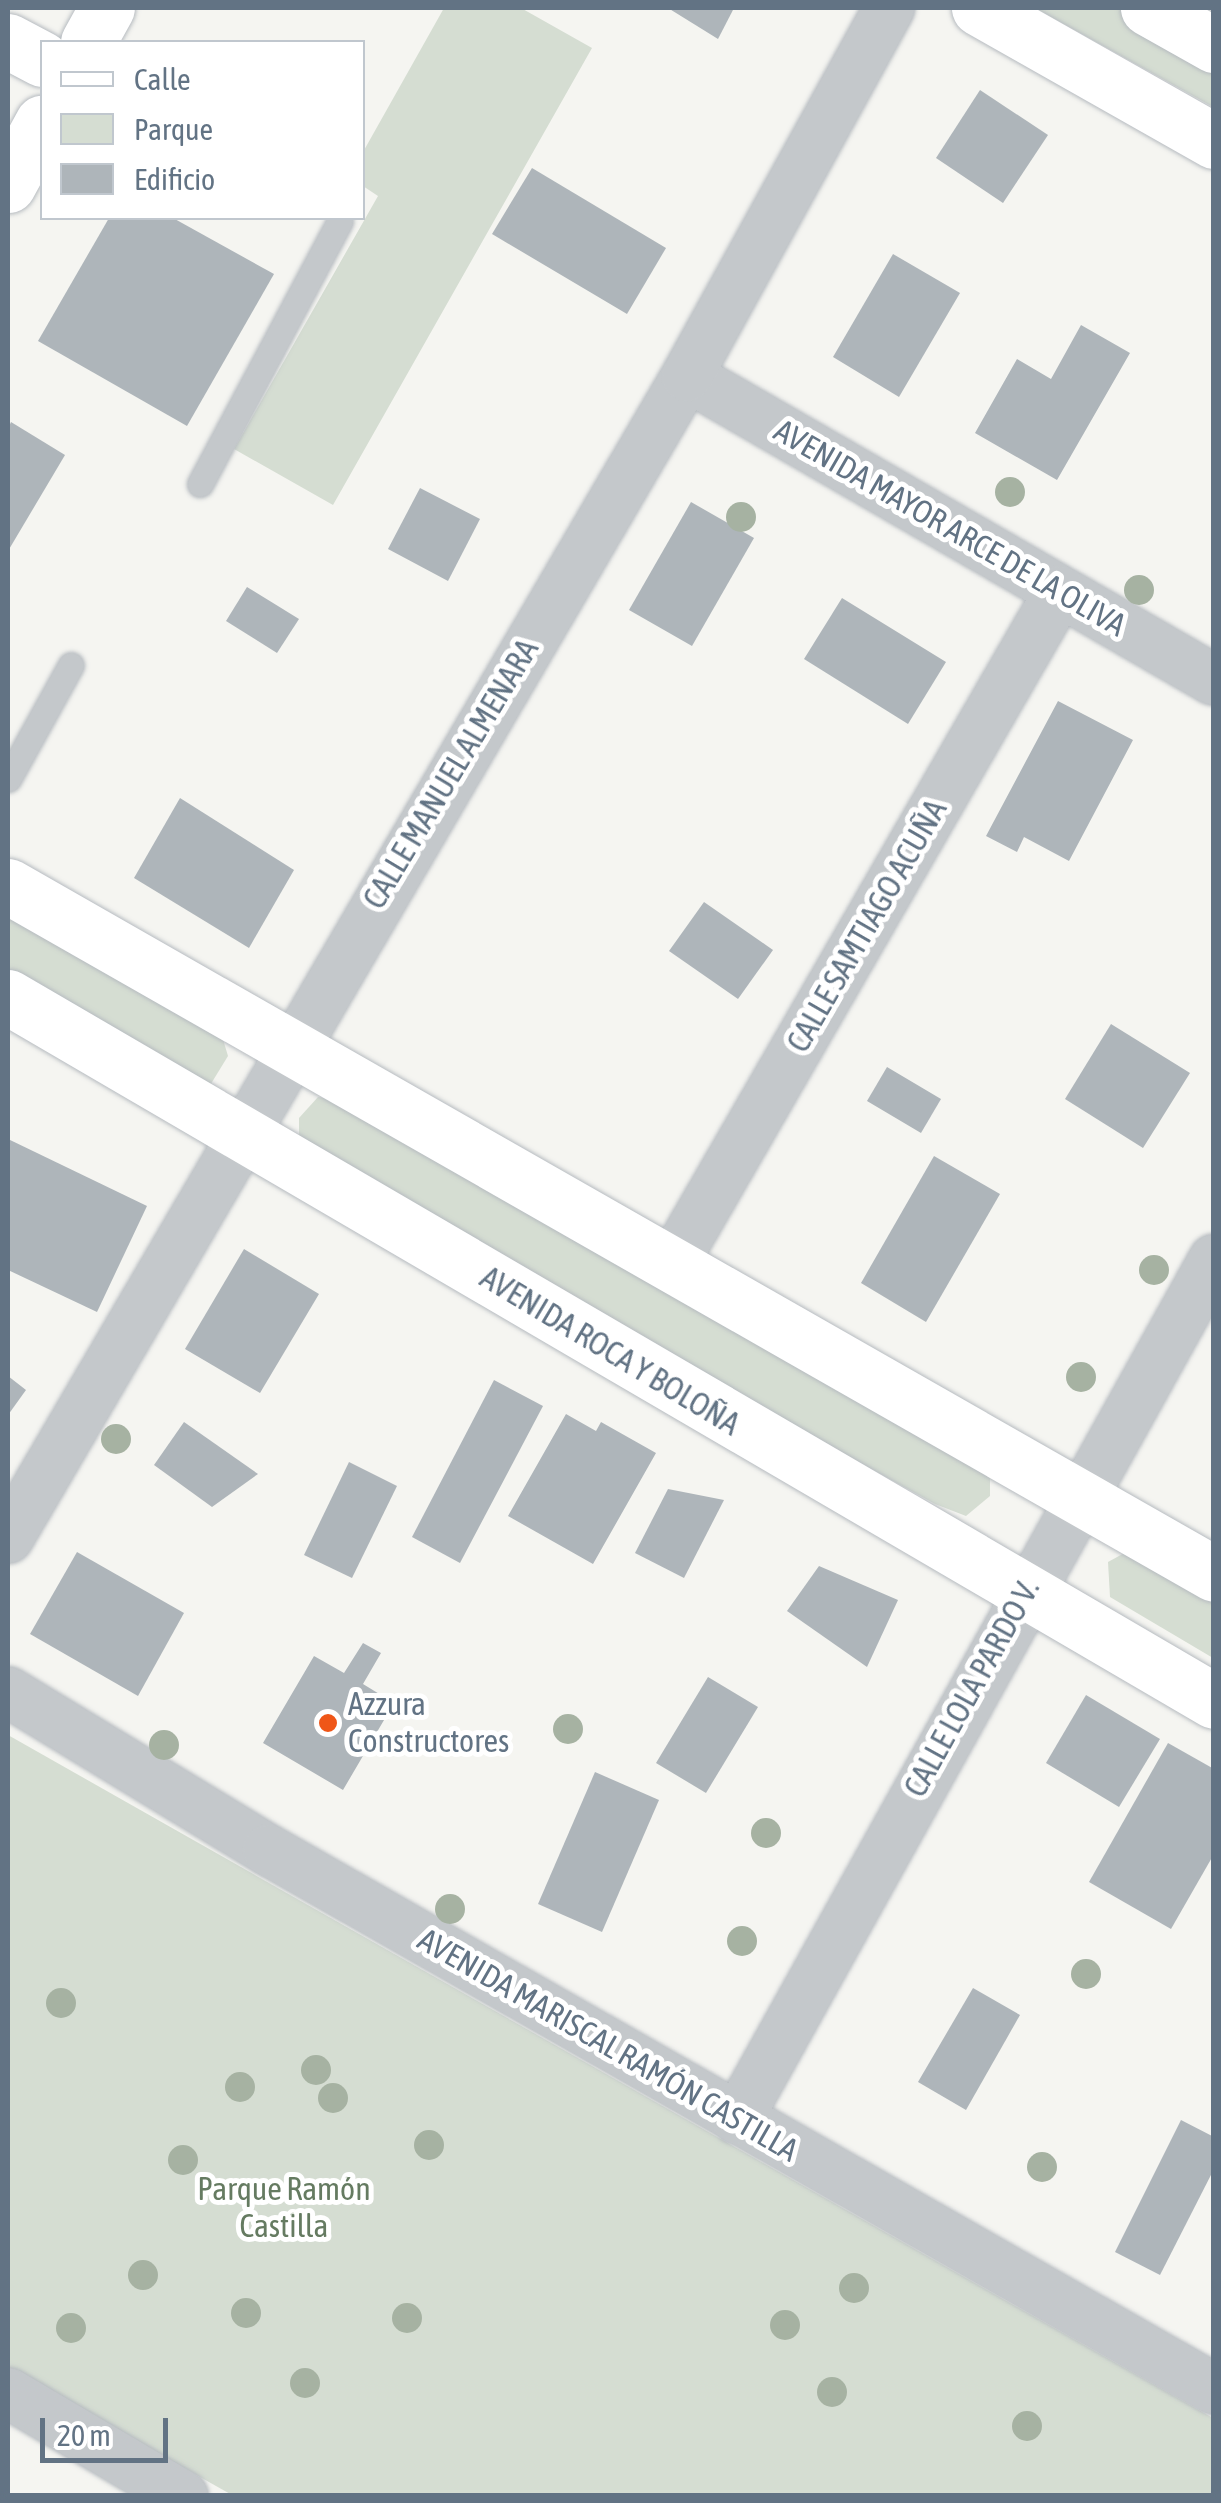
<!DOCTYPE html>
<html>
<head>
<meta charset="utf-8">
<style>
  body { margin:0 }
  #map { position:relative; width:1221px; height:2503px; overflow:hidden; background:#f5f5f1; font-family:"Asap Condensed",sans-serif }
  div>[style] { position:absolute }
  .green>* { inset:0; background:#d5ddd2 }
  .building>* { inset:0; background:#aeb5ba }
  .roads { filter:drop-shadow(0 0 2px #b6bbc0) drop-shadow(0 0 2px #b6bbc0) }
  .lane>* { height:25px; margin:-12.5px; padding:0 12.5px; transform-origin:12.5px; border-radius:12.5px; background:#c4c8cb }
  .street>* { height:50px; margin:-25px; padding:0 25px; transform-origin:25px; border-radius:25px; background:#c4c8cb }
  .secondary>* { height:55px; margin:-27.5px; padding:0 27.5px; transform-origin:27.5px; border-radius:27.5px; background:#fff }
  .primary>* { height:55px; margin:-27.5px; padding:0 27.5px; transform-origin:27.5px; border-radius:27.5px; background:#fff }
  .trees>* { width:30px; height:30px; margin:-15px; border-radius:50%; background:#a6b2a2 }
  .dots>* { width:28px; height:28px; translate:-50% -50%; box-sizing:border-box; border:5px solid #fff; border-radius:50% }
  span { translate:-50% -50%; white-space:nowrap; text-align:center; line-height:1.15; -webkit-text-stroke:10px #fff; paint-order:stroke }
  .street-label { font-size:32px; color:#627384 }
  .poi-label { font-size:32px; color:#627384 }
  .left { translate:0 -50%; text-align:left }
  .park-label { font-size:32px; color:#657b61 }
  .frame { position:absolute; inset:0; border:10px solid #627384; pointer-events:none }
  .legend { position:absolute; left:40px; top:40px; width:325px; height:180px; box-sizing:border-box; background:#fff; border:2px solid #c0c7ce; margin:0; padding:12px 18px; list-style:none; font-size:30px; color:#627384 }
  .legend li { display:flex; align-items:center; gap:20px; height:50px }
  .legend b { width:50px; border:2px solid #c0c7ce }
  .scale { position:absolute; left:40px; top:2418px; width:128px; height:45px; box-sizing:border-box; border:5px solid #627384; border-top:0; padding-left:12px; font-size:30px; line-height:35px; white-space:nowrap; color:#627384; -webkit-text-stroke:8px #fff; paint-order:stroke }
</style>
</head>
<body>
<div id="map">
  <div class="green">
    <div style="clip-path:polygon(444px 8px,521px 8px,592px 48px,333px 505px,234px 449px,378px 196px,363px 186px,363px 152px)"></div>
    <div style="clip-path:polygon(1035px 8px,1121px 8px,1213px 61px,1213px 107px)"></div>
    <div style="clip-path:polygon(8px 904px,219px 1026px,228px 1056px,209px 1087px,8px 988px)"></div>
    <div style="clip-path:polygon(318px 1097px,339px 1100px,990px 1473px,990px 1496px,966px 1516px,935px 1504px,299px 1155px,299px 1118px)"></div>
    <div style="clip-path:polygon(1139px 1545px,1213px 1589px,1213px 1658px,1110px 1597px,1108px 1562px)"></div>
    <div style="clip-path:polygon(8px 1735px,1213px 2418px,1213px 2495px,232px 2495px,8px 2369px)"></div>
  </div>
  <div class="building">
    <div style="clip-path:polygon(668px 8px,734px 8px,718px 39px)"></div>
    <div style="clip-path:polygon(980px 90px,1048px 135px,1003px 203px,936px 158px)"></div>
    <div style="clip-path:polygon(532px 168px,666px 248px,627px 314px,492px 234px)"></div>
    <div style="clip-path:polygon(109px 218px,173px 218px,274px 274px,187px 426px,38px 341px)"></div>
    <div style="clip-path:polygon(893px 254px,960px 293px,899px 397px,833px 357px)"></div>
    <div style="clip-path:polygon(1081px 325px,1130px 353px,1057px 480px,975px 433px,1017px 359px,1051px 379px)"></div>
    <div style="clip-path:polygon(11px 422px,65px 455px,8px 551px,8px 429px)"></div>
    <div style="clip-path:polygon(420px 488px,480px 519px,448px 581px,388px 549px)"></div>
    <div style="clip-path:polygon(691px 502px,754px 538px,692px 646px,629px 610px)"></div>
    <div style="clip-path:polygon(247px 587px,299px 619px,277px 653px,226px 621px)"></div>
    <div style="clip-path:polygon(842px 598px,946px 662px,908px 724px,804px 659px)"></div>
    <div style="clip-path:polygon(1058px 701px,1133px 740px,1069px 861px,1024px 837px,1017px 852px,986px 836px)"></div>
    <div style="clip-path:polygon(180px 798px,294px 870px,249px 948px,134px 878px)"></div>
    <div style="clip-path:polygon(704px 902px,773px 950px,738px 999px,669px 951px)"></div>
    <div style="clip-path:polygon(1111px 1024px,1190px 1073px,1143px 1148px,1065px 1099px)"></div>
    <div style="clip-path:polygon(887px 1067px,941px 1099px,921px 1133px,867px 1101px)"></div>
    <div style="clip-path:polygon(8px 1139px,147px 1206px,97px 1312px,8px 1270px)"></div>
    <div style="clip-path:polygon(934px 1156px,1000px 1194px,926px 1322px,861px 1283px)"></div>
    <div style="clip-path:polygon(244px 1249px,319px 1294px,260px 1393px,185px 1349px)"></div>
    <div style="clip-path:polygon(8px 1376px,26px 1390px,8px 1415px)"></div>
    <div style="clip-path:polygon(494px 1380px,543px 1406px,460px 1563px,412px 1537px)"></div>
    <div style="clip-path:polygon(566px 1414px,596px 1431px,601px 1422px,656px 1453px,593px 1564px,508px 1516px)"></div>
    <div style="clip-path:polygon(184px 1422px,258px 1474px,212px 1507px,154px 1465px)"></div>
    <div style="clip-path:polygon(349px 1462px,397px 1486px,352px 1578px,304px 1555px)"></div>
    <div style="clip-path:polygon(668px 1489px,724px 1500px,684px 1578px,635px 1553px)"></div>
    <div style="clip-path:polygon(77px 1552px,184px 1613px,138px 1696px,30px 1634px)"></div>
    <div style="clip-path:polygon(819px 1566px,898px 1600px,867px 1667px,787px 1611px)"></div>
    <div style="clip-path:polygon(363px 1643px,381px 1653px,363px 1684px,394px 1703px,343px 1790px,263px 1743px,314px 1656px,344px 1673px)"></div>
    <div style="clip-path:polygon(708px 1677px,758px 1707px,706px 1793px,656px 1763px)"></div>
    <div style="clip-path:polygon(1086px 1695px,1160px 1739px,1119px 1807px,1046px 1763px)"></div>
    <div style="clip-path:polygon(1168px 1743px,1214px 1769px,1214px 1854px,1171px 1929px,1089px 1882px)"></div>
    <div style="clip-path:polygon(595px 1772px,659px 1800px,602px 1932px,538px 1904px)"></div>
    <div style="clip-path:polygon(973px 1988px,1020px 2015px,966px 2110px,918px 2082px)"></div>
    <div style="clip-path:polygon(1181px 2120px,1214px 2137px,1214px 2169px,1160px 2275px,1115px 2252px)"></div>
  </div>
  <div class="roads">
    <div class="lane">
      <div style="left:200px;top:484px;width:298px;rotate:-62deg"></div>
      <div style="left:8px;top:779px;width:130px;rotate:-61.1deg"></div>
    </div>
    <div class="street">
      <div style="left:687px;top:376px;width:608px;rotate:29.98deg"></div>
      <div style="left:674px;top:1261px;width:773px;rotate:-60.05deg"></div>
      <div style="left:8px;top:1538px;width:1346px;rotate:-59.7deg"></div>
      <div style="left:687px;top:376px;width:420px;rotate:-61.2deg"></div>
      <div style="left:8px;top:1692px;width:304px;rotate:31.3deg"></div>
      <div style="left:268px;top:1850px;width:1089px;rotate:29.67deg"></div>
      <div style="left:737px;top:2119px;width:983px;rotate:-60.96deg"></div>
      <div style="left:8px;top:2393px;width:203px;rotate:30.5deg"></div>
    </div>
    <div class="secondary">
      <div style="left:979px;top:8px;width:270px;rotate:29.5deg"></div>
      <div style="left:1148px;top:8px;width:76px;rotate:29.3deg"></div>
      <div style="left:8px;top:41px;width:38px;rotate:28deg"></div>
      <div style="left:8px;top:886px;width:1388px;rotate:29.7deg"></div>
      <div style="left:8px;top:997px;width:1396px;rotate:30.27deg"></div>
    </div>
    <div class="primary">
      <div style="left:88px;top:42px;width:39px;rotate:-61deg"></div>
      <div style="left:8px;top:185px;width:71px;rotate:-61.3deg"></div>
    </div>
  </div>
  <div class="trees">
    <div style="left:1010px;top:492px"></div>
    <div style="left:741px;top:517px"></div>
    <div style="left:1139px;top:590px"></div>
    <div style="left:1154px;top:1270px"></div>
    <div style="left:1081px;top:1377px"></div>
    <div style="left:116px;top:1439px"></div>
    <div style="left:568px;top:1729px"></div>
    <div style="left:164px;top:1745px"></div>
    <div style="left:766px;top:1833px"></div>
    <div style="left:450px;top:1909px"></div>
    <div style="left:742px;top:1941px"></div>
    <div style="left:1086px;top:1974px"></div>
    <div style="left:61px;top:2003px"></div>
    <div style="left:316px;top:2070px"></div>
    <div style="left:240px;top:2087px"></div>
    <div style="left:333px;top:2098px"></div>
    <div style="left:429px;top:2145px"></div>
    <div style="left:183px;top:2160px"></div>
    <div style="left:1042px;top:2167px"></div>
    <div style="left:143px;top:2275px"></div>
    <div style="left:854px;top:2288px"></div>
    <div style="left:246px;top:2313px"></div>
    <div style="left:407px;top:2318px"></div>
    <div style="left:785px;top:2325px"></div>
    <div style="left:71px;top:2328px"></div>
    <div style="left:305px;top:2383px"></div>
    <div style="left:832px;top:2392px"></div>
    <div style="left:1027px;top:2426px"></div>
  </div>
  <div class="dots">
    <div style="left:328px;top:1723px;background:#ef5618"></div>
  </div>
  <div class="street-label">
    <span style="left:950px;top:528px;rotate:30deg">AVENIDA MAYOR ARCE DE LA OLIVA</span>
    <span style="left:451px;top:774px;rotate:-59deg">CALLE MANUEL ALMENARA</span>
    <span style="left:867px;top:926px;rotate:-60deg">CALLE SAMTIAGO ACUÑA</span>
    <span style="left:610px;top:1351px;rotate:31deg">AVENIDA ROCA Y BOLOÑA</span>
    <span style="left:972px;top:1688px;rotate:-61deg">CALLE LOLA PARDO V.</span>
    <span style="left:608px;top:2045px;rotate:30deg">AVENIDA MARISCAL RAMÓN CASTILLA</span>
  </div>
  <div class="poi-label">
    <span class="left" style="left:348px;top:1723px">Azzura<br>Constructores</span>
  </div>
  <div class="park-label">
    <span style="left:284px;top:2208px">Parque Ramón<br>Castilla</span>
  </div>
  <div class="frame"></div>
  <ul class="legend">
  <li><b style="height:12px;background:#fff"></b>Calle</li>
  <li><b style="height:28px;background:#d5ddd2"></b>Parque</li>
  <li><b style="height:28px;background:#aeb5ba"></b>Edificio</li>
  </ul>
  <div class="scale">20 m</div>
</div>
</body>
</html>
